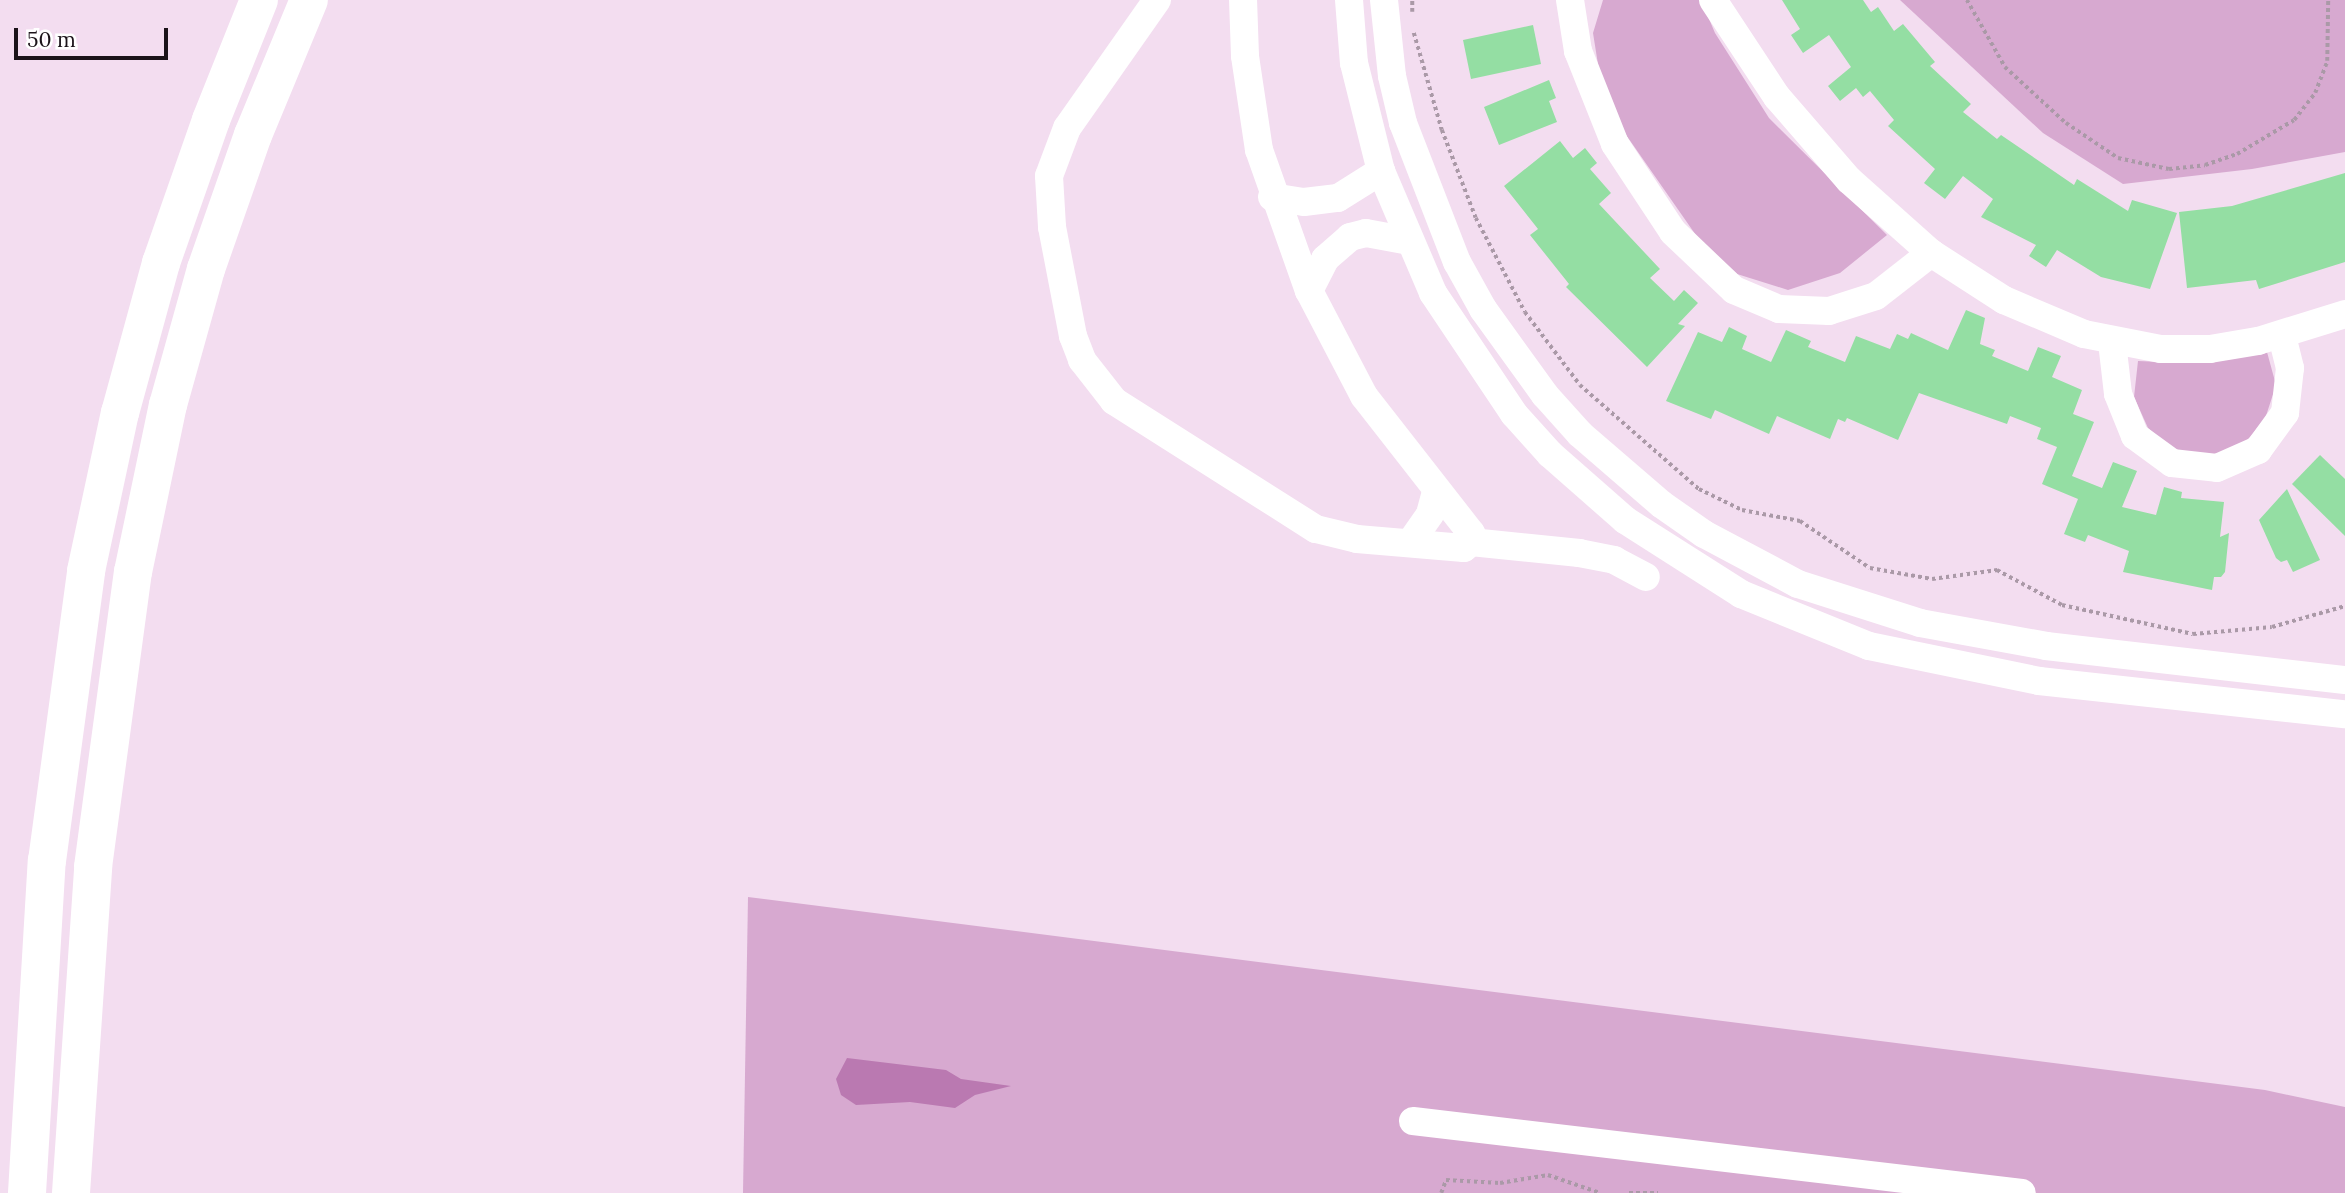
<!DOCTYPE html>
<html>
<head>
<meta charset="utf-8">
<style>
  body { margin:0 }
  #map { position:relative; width:2345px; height:1193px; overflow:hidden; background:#f3ddf0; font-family:Lora,serif }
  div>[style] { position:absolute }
  .green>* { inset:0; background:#d7a9d0 }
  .water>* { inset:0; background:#ba79b1 }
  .building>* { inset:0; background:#94dea3 }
  .path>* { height:3.5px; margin-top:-1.75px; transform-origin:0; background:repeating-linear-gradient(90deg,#aa99a7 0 3.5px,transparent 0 7px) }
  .minor>* { height:28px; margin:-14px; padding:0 14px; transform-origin:14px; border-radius:14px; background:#fff }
  .highway>* { height:38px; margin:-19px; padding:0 19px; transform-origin:19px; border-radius:19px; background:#fff }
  span { translate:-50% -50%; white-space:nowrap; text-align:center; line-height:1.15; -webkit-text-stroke:7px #fff; paint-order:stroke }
  .scale { position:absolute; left:14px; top:28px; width:154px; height:32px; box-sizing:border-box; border:4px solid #1b1319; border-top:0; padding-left:9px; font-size:21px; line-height:24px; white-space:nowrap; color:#1b1319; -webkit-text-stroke:5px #fff; paint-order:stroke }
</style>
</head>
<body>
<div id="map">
  <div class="green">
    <div style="clip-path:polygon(1603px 0,1701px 0,1715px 33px,1769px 118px,1887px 235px,1840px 273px,1788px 290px,1737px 274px,1700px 241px,1624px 132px,1600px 77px,1593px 33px)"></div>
    <div style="clip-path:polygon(1900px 0,2345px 0,2345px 152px,2252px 169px,2123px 184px,2043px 133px)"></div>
    <div style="clip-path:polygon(2267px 352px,2276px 385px,2265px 419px,2243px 445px,2212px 457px,2174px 451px,2148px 428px,2134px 397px,2138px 361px,2185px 363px)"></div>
    <div style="clip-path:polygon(748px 897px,2265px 1090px,2345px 1107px,2345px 1193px,743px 1193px)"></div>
  </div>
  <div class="water">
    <div style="clip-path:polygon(847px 1058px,946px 1070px,961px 1079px,1011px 1086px,975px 1095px,955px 1108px,910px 1102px,856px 1105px,841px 1095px,836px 1079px)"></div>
  </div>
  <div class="building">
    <div style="clip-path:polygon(1782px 0,1863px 0,1871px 12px,1878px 7px,1894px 31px,1903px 24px,1935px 62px,1930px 66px,1971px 104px,1963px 112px,1997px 139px,2001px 135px,2074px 185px,2077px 179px,2128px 211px,2132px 200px,2177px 213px,2150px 289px,2101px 277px,2057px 250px,2046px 267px,2029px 256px,2036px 245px,1981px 217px,1993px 199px,1963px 176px,1945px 199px,1924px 183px,1935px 169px,1888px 126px,1894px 120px,1870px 91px,1863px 97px,1856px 88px,1840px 101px,1828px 86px,1851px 67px,1829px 35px,1803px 53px,1791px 35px,1800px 29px)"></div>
    <div style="clip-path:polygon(1533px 25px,1541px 64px,1471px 79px,1463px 40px)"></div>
    <div style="clip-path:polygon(1549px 80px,1556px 98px,1549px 101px,1557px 122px,1499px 145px,1484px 107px)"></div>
    <div style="clip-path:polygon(1560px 141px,1573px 158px,1585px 148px,1597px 163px,1590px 169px,1611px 193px,1599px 204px,1660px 269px,1650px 278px,1674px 301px,1684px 290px,1698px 303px,1678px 324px,1685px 326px,1647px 367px,1566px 287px,1569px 284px,1530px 235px,1538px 229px,1504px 186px)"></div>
    <div style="clip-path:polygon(2345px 173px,2345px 262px,2259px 289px,2256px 280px,2187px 288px,2179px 212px,2232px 206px)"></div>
    <div style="clip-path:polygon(1966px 310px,1985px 318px,1980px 344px,1995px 350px,1992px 356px,2028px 371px,2038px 347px,2061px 356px,2052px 377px,2082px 390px,2073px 414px,2094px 422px,2072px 476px,2102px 488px,2113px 462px,2137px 471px,2122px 507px,2156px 515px,2164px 487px,2182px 492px,2181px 498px,2224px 502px,2220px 537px,2229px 533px,2225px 572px,2221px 577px,2214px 577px,2212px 590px,2123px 572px,2129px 551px,2088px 535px,2085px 542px,2064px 534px,2078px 499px,2042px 484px,2057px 447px,2037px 439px,2041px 428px,2010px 416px,2007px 424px,1919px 393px,1898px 440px,1847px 418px,1845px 422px,1838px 419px,1830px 439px,1777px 416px,1769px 434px,1715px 410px,1711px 419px,1666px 401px,1698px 332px,1722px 342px,1729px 327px,1747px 336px,1742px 349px,1771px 362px,1786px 330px,1811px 341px,1808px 347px,1845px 362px,1856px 336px,1890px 349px,1897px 334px,1908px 339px,1911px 333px,1948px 350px)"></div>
    <div style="clip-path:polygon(2320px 455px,2345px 479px,2345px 536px,2292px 484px)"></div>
    <div style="clip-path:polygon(2287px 489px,2320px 560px,2293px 572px,2287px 560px,2281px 562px,2276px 558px,2259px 520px)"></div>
  </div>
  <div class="path">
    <div style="left:1967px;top:0;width:77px;rotate:60.4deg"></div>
    <div style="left:2005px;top:67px;width:83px;rotate:42.6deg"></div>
    <div style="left:2066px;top:123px;width:63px;rotate:33.9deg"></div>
    <div style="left:2118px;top:158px;width:52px;rotate:12.2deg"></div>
    <div style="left:2169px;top:169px;width:36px;rotate:-6deg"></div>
    <div style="left:2205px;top:165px;width:34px;rotate:-19deg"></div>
    <div style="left:2237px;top:154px;width:66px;rotate:-30.8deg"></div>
    <div style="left:2294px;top:120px;width:34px;rotate:-52deg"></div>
    <div style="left:2315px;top:93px;width:34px;rotate:-69deg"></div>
    <div style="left:2327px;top:61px;width:61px;rotate:-89.1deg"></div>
    <div style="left:1412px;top:12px;width:12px;rotate:-90deg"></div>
    <div style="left:1414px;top:33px;width:101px;rotate:73.9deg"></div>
    <div style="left:1442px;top:130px;width:94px;rotate:68.9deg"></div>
    <div style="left:1476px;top:218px;width:106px;rotate:62.5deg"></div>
    <div style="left:1525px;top:312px;width:91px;rotate:53deg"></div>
    <div style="left:1580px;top:385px;width:158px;rotate:41.2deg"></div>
    <div style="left:1699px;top:489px;width:48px;rotate:26deg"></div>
    <div style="left:1742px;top:510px;width:59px;rotate:10.7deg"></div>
    <div style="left:1800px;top:521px;width:84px;rotate:33.9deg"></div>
    <div style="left:1870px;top:568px;width:63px;rotate:10.1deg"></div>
    <div style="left:1932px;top:579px;width:66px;rotate:-7.9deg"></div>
    <div style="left:1997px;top:570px;width:74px;rotate:28.3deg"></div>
    <div style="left:2062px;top:605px;width:134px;rotate:12.5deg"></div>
    <div style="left:2193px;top:634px;width:79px;rotate:-5.1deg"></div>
    <div style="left:2272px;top:627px;width:76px;rotate:-16deg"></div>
    <div style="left:1441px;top:1193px;width:14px;rotate:-69deg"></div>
    <div style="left:1446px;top:1180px;width:54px;rotate:3.2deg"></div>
    <div style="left:1500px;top:1183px;width:49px;rotate:-9.5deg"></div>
    <div style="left:1548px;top:1175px;width:55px;rotate:19.1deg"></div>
    <div style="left:1629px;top:1193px;width:29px"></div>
  </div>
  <div class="minor">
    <div style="left:1157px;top:0;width:156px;rotate:125.1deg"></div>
    <div style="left:1067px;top:128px;width:51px;rotate:110.6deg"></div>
    <div style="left:1049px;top:176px;width:51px;rotate:86.6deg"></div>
    <div style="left:1052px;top:227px;width:111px;rotate:79.1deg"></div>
    <div style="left:1073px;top:336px;width:26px;rotate:69deg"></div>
    <div style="left:1082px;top:360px;width:52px;rotate:52deg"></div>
    <div style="left:1114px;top:401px;width:239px;rotate:32.4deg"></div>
    <div style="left:1316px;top:529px;width:42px;rotate:13.7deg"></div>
    <div style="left:1357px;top:539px;width:107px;rotate:4.8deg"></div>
    <div style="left:1464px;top:548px;width:9px;rotate:-41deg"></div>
    <div style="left:1471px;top:542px;width:9px;rotate:-90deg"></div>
    <div style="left:1471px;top:533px;width:174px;rotate:-128deg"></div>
    <div style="left:1364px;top:396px;width:119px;rotate:-117.6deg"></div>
    <div style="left:1309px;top:291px;width:150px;rotate:-109.5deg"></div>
    <div style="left:1259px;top:150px;width:95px;rotate:-98.5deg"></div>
    <div style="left:1245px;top:56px;width:56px;rotate:-92deg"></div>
    <div style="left:1349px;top:0;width:63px;rotate:85.5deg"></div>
    <div style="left:1354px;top:63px;width:111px;rotate:76deg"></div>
    <div style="left:1381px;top:171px;width:133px;rotate:66.9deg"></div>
    <div style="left:1433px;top:293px;width:146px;rotate:56.2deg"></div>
    <div style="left:1514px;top:414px;width:54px;rotate:48deg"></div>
    <div style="left:1550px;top:454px;width:100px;rotate:41.3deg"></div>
    <div style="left:1625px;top:520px;width:138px;rotate:32.5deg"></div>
    <div style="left:1741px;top:594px;width:138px;rotate:22.1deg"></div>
    <div style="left:1869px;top:646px;width:174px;rotate:11.6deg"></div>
    <div style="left:2039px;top:681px;width:308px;rotate:6.2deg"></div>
    <div style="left:1384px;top:0;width:76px;rotate:84deg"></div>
    <div style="left:1392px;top:76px;width:48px;rotate:76.8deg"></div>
    <div style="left:1403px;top:123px;width:149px;rotate:68.8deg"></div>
    <div style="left:1457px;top:262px;width:54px;rotate:61deg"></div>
    <div style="left:1483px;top:309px;width:106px;rotate:54.2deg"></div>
    <div style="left:1545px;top:395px;width:52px;rotate:48.1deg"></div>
    <div style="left:1580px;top:434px;width:107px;rotate:40.8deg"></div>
    <div style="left:1661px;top:504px;width:52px;rotate:34.9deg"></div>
    <div style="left:1704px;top:534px;width:106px;rotate:28deg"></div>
    <div style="left:1798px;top:584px;width:128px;rotate:17.7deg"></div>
    <div style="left:1920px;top:623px;width:128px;rotate:10.3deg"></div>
    <div style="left:2046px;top:646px;width:301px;rotate:6.5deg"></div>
    <div style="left:1570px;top:0;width:52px;rotate:81.1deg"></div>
    <div style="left:1578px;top:51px;width:100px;rotate:68.3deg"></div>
    <div style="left:1615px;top:144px;width:105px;rotate:56.6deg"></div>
    <div style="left:1673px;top:232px;width:84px;rotate:43.6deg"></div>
    <div style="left:1734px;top:290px;width:49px;rotate:22.9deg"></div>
    <div style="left:1779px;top:309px;width:50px;rotate:2.3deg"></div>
    <div style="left:1829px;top:311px;width:49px;rotate:-17.7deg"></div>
    <div style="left:1876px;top:296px;width:70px;rotate:-38deg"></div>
    <div style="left:1713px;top:0;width:116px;rotate:56.6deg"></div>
    <div style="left:1777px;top:97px;width:110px;rotate:49.1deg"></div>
    <div style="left:1849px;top:180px;width:110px;rotate:41.7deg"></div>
    <div style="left:1931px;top:253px;width:87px;rotate:32.8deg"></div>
    <div style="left:2004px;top:300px;width:87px;rotate:23deg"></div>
    <div style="left:2084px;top:334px;width:78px;rotate:11deg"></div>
    <div style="left:2161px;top:349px;width:49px"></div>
    <div style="left:2210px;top:349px;width:49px;rotate:-9.5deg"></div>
    <div style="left:2258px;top:341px;width:91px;rotate:-17.2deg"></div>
    <div style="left:1272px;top:197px;width:32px;rotate:9deg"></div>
    <div style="left:1304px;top:202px;width:34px;rotate:-7deg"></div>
    <div style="left:1338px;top:198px;width:51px;rotate:-32.1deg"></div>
    <div style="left:1309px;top:291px;width:36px;rotate:-63deg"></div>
    <div style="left:1325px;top:259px;width:33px;rotate:-41deg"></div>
    <div style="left:1350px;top:237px;width:16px;rotate:-14deg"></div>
    <div style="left:1366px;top:233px;width:44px;rotate:10.5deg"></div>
    <div style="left:2112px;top:342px;width:52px;rotate:83.4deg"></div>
    <div style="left:2118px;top:394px;width:45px;rotate:68deg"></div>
    <div style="left:2135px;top:436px;width:46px;rotate:36.1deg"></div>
    <div style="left:2172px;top:463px;width:45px;rotate:6.3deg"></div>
    <div style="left:2217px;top:468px;width:45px;rotate:-23.7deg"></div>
    <div style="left:2258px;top:450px;width:46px;rotate:-53.9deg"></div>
    <div style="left:2285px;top:413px;width:45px;rotate:-83.7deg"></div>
    <div style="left:2290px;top:368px;width:34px;rotate:-104deg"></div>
    <div style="left:1471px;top:542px;width:109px;rotate:5.8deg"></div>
    <div style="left:1579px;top:553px;width:36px;rotate:11deg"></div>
    <div style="left:1614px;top:560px;width:36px;rotate:28deg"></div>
    <div style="left:1410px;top:543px;width:35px;rotate:-55deg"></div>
    <div style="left:1430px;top:514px;width:24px;rotate:-75deg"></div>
    <div style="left:1413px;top:1121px;width:613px;rotate:6.74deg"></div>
  </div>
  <div class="highway">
    <div style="left:27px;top:1193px;width:333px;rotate:-86.6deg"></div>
    <div style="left:47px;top:861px;width:293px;rotate:-82.3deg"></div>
    <div style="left:86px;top:571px;width:162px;rotate:-77.9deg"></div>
    <div style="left:120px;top:413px;width:156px;rotate:-74.7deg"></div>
    <div style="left:161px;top:263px;width:151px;rotate:-70.7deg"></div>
    <div style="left:211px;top:120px;width:129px;rotate:-68.2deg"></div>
    <div style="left:71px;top:1193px;width:327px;rotate:-86.1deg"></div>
    <div style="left:93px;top:867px;width:298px;rotate:-82.3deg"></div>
    <div style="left:133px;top:572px;width:171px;rotate:-78.2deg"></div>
    <div style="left:168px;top:405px;width:141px;rotate:-74.4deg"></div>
    <div style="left:206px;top:269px;width:142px;rotate:-70.7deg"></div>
    <div style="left:253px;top:135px;width:146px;rotate:-67.5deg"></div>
  </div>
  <div class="scale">50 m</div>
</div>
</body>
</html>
